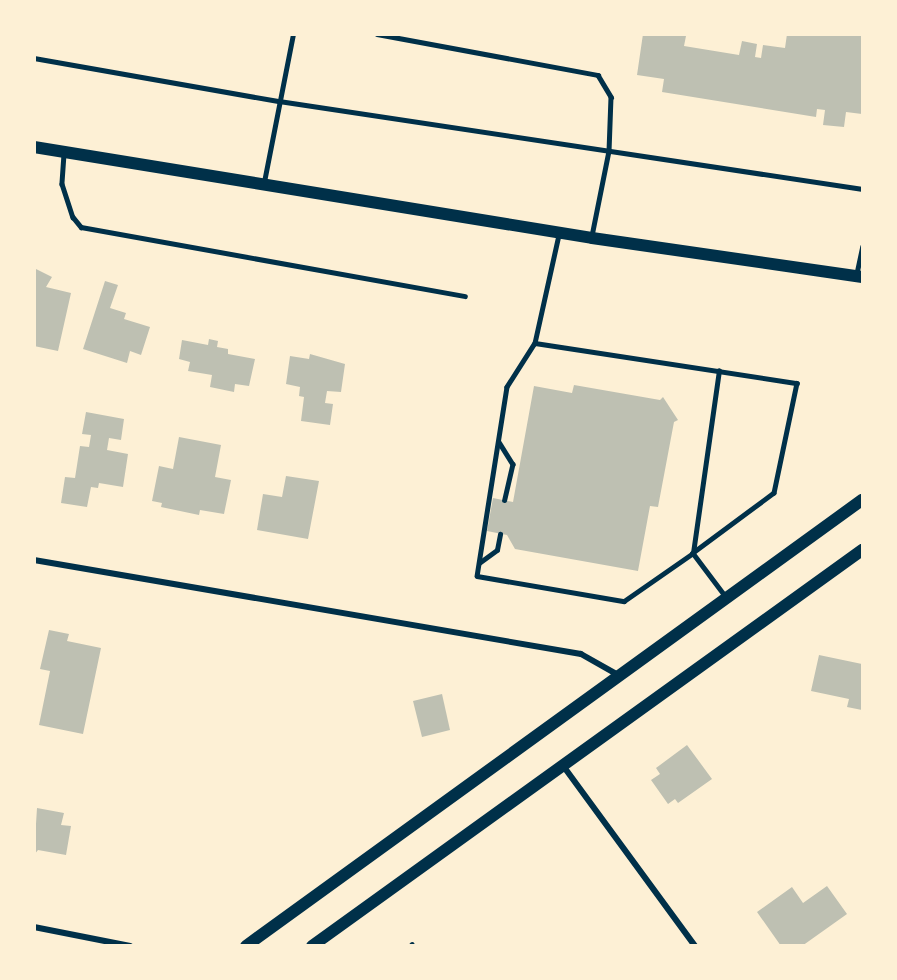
<!DOCTYPE html>
<html>
<head>
<meta charset="utf-8">
<style>
  body { margin:0 }
  #map { position:relative; width:897px; height:980px; overflow:hidden; background:#fdf0d5; font-family:"Open Sans",sans-serif }
  div>[style] { position:absolute }
  .building>* { inset:0; background:#bec0b2 }
  .service>* { height:4.5px; margin:-2.25px; padding:0 2.25px; transform-origin:2.25px; border-radius:2.25px; background:#003049 }
  .minor>* { height:6px; margin:-3px; padding:0 3px; transform-origin:3px; border-radius:3px; background:#003049 }
  .secondary>* { height:12px; margin:-6px; padding:0 6px; transform-origin:6px; border-radius:6px; background:#003049 }
  span { translate:-50% -50%; white-space:nowrap; text-align:center; line-height:1.15; -webkit-text-stroke:4.5px #fdf0d5; paint-order:stroke }
  .frame { position:absolute; inset:0; border:36px solid #fdf0d5; pointer-events:none }
</style>
</head>
<body>
<div id="map">
  <div class="building">
    <div style="clip-path:polygon(643px 34px,686px 36px,684px 46px,739px 55px,742px 41px,757px 44px,755px 57px,761px 58px,763px 45px,785px 48px,787px 34px,862px 34px,862px 114px,846px 112px,844px 127px,823px 125px,825px 110px,817px 109px,816px 117px,662px 92px,664px 79px,637px 75px)"></div>
    <div style="clip-path:polygon(36px 269px,52px 277px,46px 287px,71px 293px,58px 351px,34px 346px)"></div>
    <div style="clip-path:polygon(105px 281px,118px 285px,110px 308px,126px 313px,124px 319px,150px 327px,141px 355px,130px 351px,127px 363px,83px 349px)"></div>
    <div style="clip-path:polygon(209px 339px,218px 341px,217px 347px,228px 349px,228px 354px,255px 359px,249px 386px,235px 384px,234px 392px,210px 387px,212px 375px,188px 371px,190px 362px,179px 359px,182px 340px,208px 345px)"></div>
    <div style="clip-path:polygon(310px 354px,345px 364px,341px 392px,327px 391px,325px 403px,333px 404px,330px 425px,301px 421px,304px 397px,299px 396px,300px 387px,286px 384px,290px 356px,309px 359px)"></div>
    <div style="clip-path:polygon(574px 385px,660px 400px,663px 397px,678px 420px,674px 422px,658px 507px,650px 506px,638px 571px,515px 549px,507px 535px,487px 531px,493px 498px,513px 502px,534px 386px,572px 393px)"></div>
    <div style="clip-path:polygon(86px 412px,124px 419px,121px 440px,109px 438px,107px 450px,128px 454px,123px 487px,99px 483px,98px 488px,91px 487px,87px 507px,61px 503px,65px 477px,75px 478px,80px 446px,89px 447px,91px 435px,82px 434px)"></div>
    <div style="clip-path:polygon(179px 437px,221px 445px,215px 477px,231px 480px,224px 514px,200px 510px,199px 515px,161px 507px,162px 503px,152px 501px,159px 466px,173px 469px)"></div>
    <div style="clip-path:polygon(286px 476px,319px 481px,308px 539px,257px 530px,263px 494px,282px 497px)"></div>
    <div style="clip-path:polygon(49px 630px,69px 634px,67px 641px,101px 648px,83px 734px,39px 725px,50px 671px,40px 669px)"></div>
    <div style="clip-path:polygon(819px 655px,862px 664px,862px 710px,847px 707px,849px 699px,811px 691px)"></div>
    <div style="clip-path:polygon(442px 694px,450px 730px,422px 737px,413px 701px)"></div>
    <div style="clip-path:polygon(687px 745px,712px 779px,678px 803px,675px 799px,668px 804px,651px 780px,660px 774px,656px 768px)"></div>
    <div style="clip-path:polygon(37px 808px,64px 813px,61px 825px,71px 826px,66px 855px,38px 850px,34px 855px)"></div>
    <div style="clip-path:polygon(827px 886px,847px 914px,802px 946px,781px 946px,757px 912px,792px 887px,803px 903px)"></div>
  </div>
  <div class="service">
    <div style="left:377px;top:34px;width:225px;rotate:10.5deg"></div>
    <div style="left:598px;top:75px;width:26px;rotate:59deg"></div>
    <div style="left:611px;top:97px;width:54px;rotate:92.1deg"></div>
    <div style="left:609px;top:151px;width:87px;rotate:101.3deg"></div>
    <div style="left:34px;top:58px;width:249px;rotate:10deg"></div>
    <div style="left:279px;top:101px;width:590px;rotate:8.58deg"></div>
    <div style="left:64px;top:154px;width:30px;rotate:94deg"></div>
    <div style="left:62px;top:184px;width:35px;rotate:72deg"></div>
    <div style="left:73px;top:217px;width:13px;rotate:51deg"></div>
    <div style="left:81px;top:227px;width:390px;rotate:10.2deg"></div>
    <div style="left:264px;top:182px;width:151px;rotate:-78.9deg"></div>
    <div style="left:559px;top:235px;width:111px;rotate:102.5deg"></div>
    <div style="left:535px;top:343px;width:265px;rotate:8.7deg"></div>
    <div style="left:797px;top:383px;width:112px;rotate:101.8deg"></div>
    <div style="left:774px;top:493px;width:101px;rotate:143.5deg"></div>
    <div style="left:693px;top:553px;width:55px;rotate:53.1deg"></div>
    <div style="left:856px;top:276px;width:30px;rotate:-78deg"></div>
    <div style="left:535px;top:343px;width:52px;rotate:122.5deg"></div>
    <div style="left:507px;top:387px;width:191px;rotate:99deg"></div>
    <div style="left:477px;top:576px;width:149px;rotate:9.7deg"></div>
    <div style="left:624px;top:601px;width:84px;rotate:-34.8deg"></div>
    <div style="left:693px;top:553px;width:184px;rotate:-81.9deg"></div>
    <div style="left:499px;top:442px;width:26px;rotate:58deg"></div>
    <div style="left:513px;top:464px;width:37px;rotate:103deg"></div>
    <div style="left:479px;top:563px;width:22px;rotate:-36deg"></div>
    <div style="left:497px;top:550px;width:16px;rotate:-79deg"></div>
    <div style="left:412px;top:944px;width:2px;rotate:63deg"></div>
  </div>
  <div class="minor">
    <div style="left:34px;top:560px;width:555px;rotate:9.75deg"></div>
    <div style="left:581px;top:654px;width:45px;rotate:29.4deg"></div>
    <div style="left:564px;top:767px;width:222px;rotate:53.8deg"></div>
    <div style="left:34px;top:927px;width:98px;rotate:11.2deg"></div>
  </div>
  <div class="secondary">
    <div style="left:34px;top:147px;width:565px;rotate:9.26deg"></div>
    <div style="left:592px;top:238px;width:273px;rotate:8.2deg"></div>
    <div style="left:246px;top:946px;width:761px;rotate:-35.91deg"></div>
    <div style="left:312px;top:946px;width:678px;rotate:-35.75deg"></div>
  </div>
  <div class="frame"></div>
</div>
</body>
</html>
